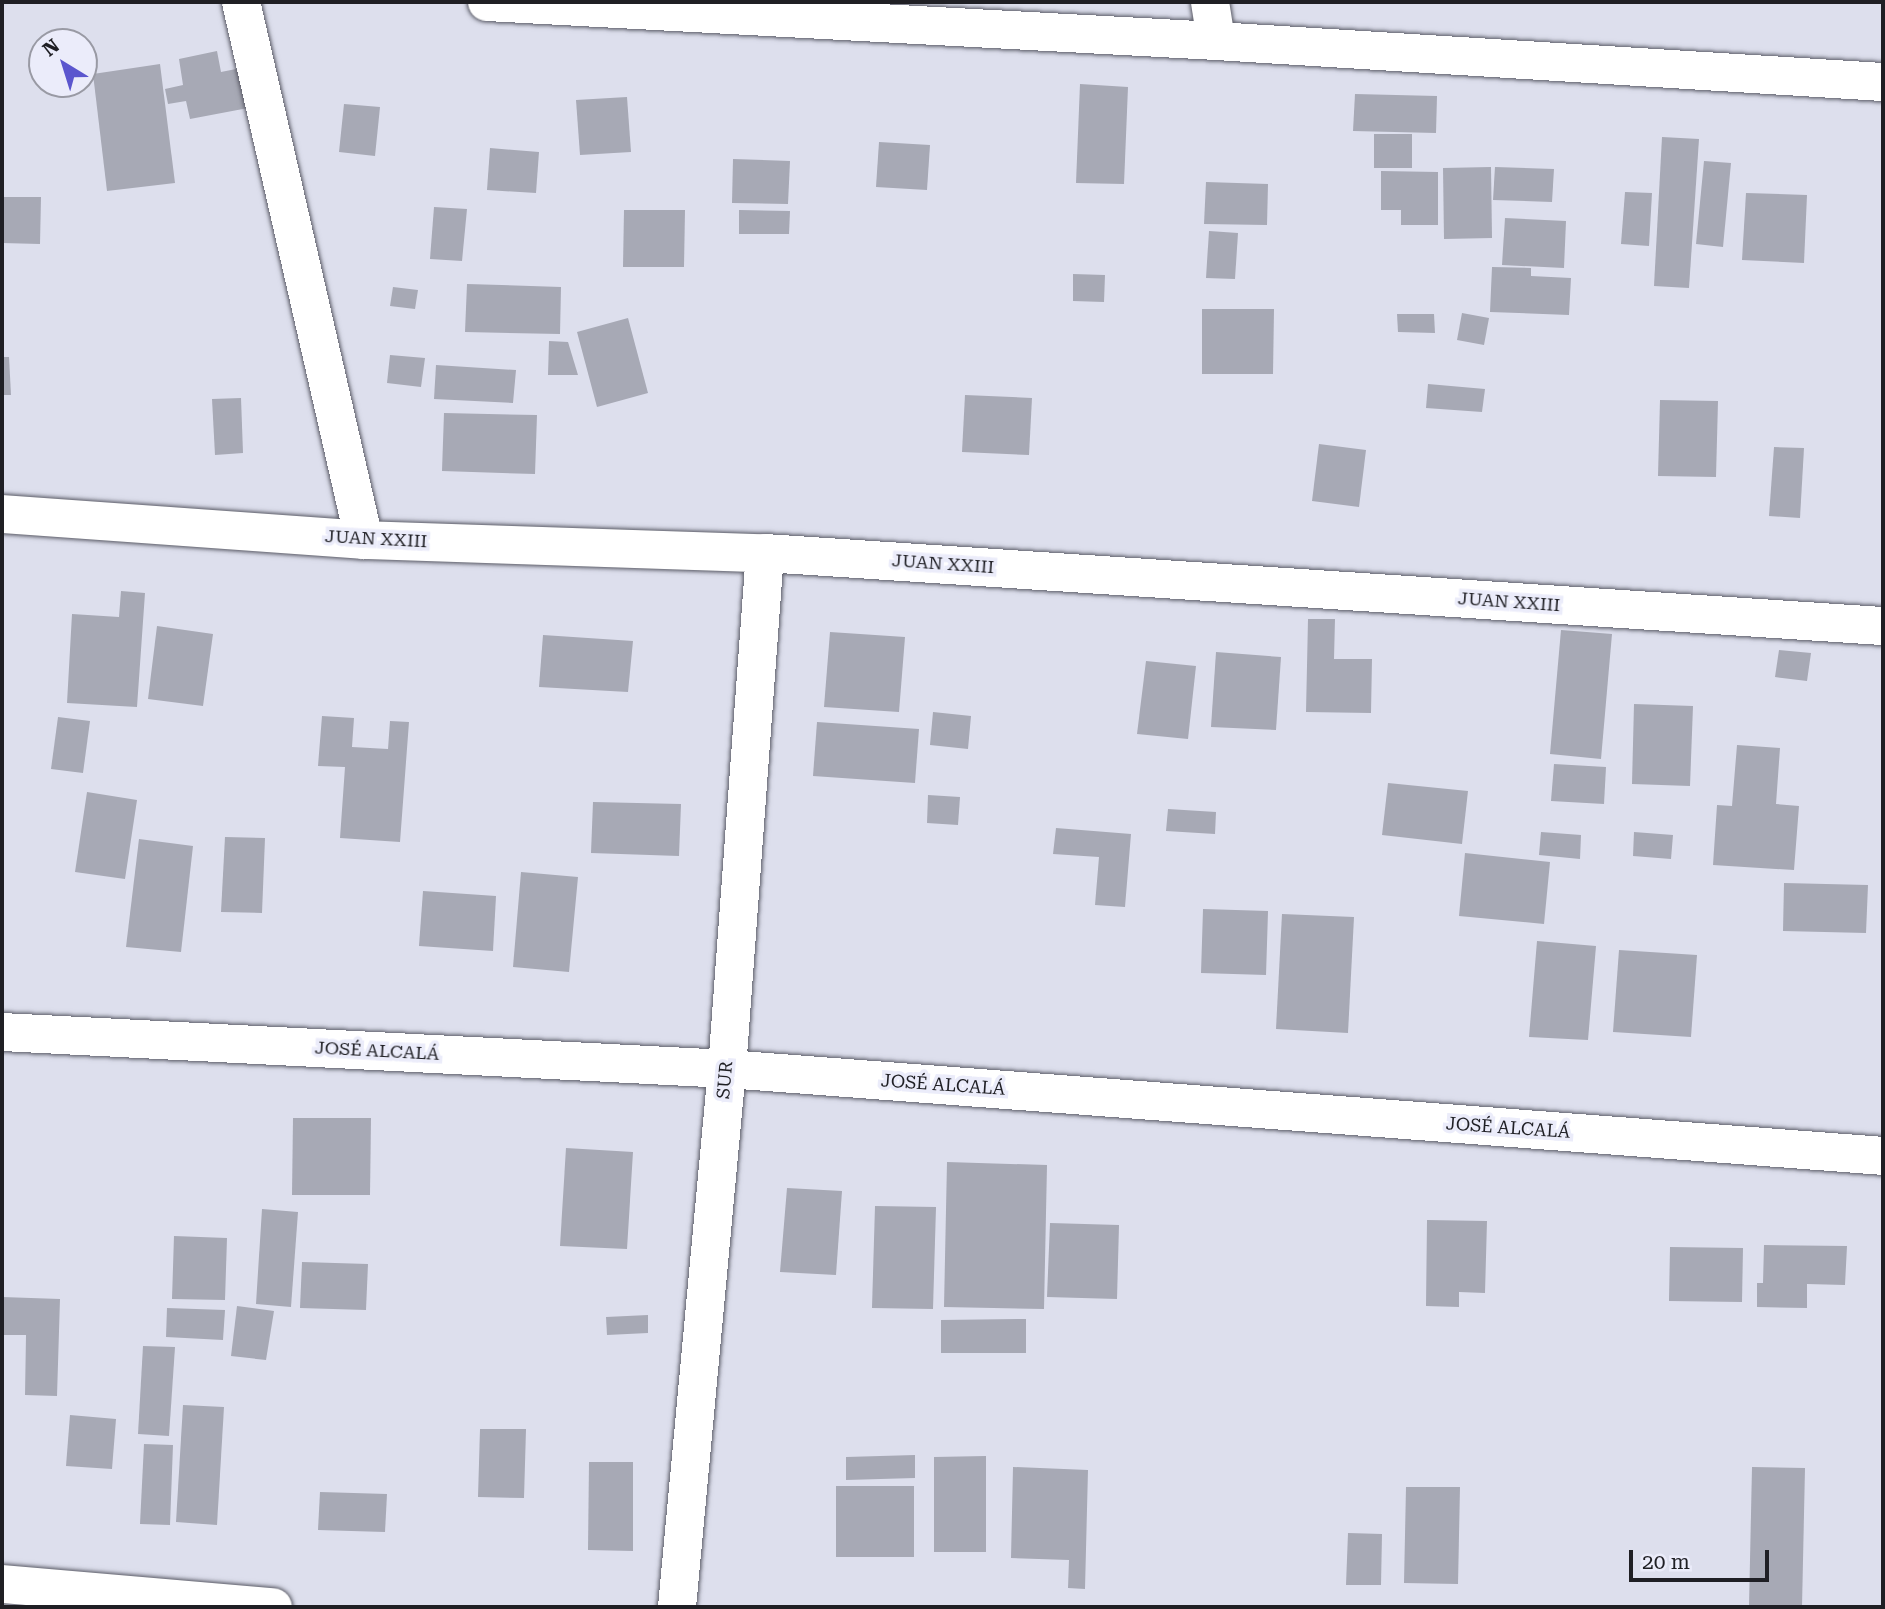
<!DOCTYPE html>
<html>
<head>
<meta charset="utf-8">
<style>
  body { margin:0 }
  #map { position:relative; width:1885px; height:1609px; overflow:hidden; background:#dddfed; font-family:"Roboto Serif",serif }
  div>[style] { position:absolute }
  .building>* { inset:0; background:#a7a9b5 }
  .roads { filter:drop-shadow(0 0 2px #5b5c67) drop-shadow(0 0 2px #5b5c67) }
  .minor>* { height:38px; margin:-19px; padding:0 19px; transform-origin:19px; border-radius:19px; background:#fff }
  span { translate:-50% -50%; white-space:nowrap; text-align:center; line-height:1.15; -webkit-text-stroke:7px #ebecfa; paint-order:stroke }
  .street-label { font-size:18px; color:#1f1f24 }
  .frame { position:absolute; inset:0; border:4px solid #1f1f24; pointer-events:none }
  .north { position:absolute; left:28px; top:28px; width:70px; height:70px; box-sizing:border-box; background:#ebecfa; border:2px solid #999aa4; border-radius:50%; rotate:322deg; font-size:19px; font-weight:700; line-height:28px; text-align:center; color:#1f1f24 }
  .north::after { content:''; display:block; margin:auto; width:24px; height:32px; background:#5b56ce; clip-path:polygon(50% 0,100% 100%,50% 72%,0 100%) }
  .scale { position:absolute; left:1629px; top:1550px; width:140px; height:32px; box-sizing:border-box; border:4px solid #1f1f24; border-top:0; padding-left:9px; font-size:21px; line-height:24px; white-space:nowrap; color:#1f1f24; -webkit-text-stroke:5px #ebecfa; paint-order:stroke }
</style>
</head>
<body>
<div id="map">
  <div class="building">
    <div style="clip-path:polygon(217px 51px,221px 72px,251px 66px,258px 106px,190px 119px,186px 101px,168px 104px,165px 89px,183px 85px,179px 59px)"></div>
    <div style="clip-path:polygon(160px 64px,175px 183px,107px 191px,93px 74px)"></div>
    <div style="clip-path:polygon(1080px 84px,1128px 87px,1124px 184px,1076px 183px)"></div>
    <div style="clip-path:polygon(1355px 94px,1437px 96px,1436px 133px,1353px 131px)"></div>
    <div style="clip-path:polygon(627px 97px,631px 152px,580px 155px,576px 100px)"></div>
    <div style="clip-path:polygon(344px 104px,380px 107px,375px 156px,339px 152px)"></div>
    <div style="clip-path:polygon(1374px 134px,1412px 134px,1412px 168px,1374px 168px)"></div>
    <div style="clip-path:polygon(1662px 137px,1699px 139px,1689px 288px,1654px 286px)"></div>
    <div style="clip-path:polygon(879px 142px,930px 145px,927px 190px,876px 187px)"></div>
    <div style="clip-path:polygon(490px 148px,539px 152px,536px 193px,487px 190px)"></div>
    <div style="clip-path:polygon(733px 159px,790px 161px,788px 204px,732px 203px)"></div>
    <div style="clip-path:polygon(1704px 161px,1731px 163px,1723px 247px,1696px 244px)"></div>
    <div style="clip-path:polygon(1491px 167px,1492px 238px,1444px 239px,1443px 168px)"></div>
    <div style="clip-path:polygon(1495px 167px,1554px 169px,1552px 202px,1493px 200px)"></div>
    <div style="clip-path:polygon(1381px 171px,1438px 172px,1438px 225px,1401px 225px,1401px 210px,1381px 210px)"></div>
    <div style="clip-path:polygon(1206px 182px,1268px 184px,1267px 225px,1204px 224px)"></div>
    <div style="clip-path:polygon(1625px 192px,1652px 193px,1649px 246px,1621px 244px)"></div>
    <div style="clip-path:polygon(1746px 193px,1807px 195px,1804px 263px,1742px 260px)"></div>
    <div style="clip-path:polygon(2px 197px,41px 197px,40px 244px,2px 243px)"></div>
    <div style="clip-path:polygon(434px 207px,467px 209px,462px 261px,430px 259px)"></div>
    <div style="clip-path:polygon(624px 210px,685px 210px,684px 267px,623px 267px)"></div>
    <div style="clip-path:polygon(739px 210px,790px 211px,789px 234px,739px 234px)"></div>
    <div style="clip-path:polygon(1505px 218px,1566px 221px,1564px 268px,1502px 265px)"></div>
    <div style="clip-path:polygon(1209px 231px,1238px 233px,1235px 279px,1206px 278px)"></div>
    <div style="clip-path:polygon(1492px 267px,1531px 268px,1531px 276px,1571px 278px,1569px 315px,1490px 312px)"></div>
    <div style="clip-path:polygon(1073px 274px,1105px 275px,1104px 302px,1073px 301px)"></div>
    <div style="clip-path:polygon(467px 284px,561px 287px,560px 334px,465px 332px)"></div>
    <div style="clip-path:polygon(393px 287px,418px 290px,415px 309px,390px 306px)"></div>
    <div style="clip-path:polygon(1202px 309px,1274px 309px,1273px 374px,1202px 374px)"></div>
    <div style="clip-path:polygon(1462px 313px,1489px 318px,1484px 345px,1457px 340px)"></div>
    <div style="clip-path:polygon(1397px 314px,1434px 314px,1435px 333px,1398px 332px)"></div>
    <div style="clip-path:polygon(628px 318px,648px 393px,597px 407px,577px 332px)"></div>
    <div style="clip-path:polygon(549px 341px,568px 342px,578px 375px,548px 375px)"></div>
    <div style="clip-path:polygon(390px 355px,425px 358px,421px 387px,387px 383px)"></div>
    <div style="clip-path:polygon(2px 357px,9px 357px,11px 395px,2px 395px)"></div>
    <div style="clip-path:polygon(436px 365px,516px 370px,513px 403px,434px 399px)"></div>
    <div style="clip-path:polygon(1428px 384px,1485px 389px,1482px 412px,1426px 408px)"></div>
    <div style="clip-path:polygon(965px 395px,1032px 398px,1029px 455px,962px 452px)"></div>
    <div style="clip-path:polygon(241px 398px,243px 453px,215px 455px,212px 399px)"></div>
    <div style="clip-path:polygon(1660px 400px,1718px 401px,1716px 477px,1658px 476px)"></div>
    <div style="clip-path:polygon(444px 413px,537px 415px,535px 474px,442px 471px)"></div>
    <div style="clip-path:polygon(1319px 444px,1366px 450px,1359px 507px,1312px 501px)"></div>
    <div style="clip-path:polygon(1774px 447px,1804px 448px,1800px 518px,1769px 516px)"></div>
    <div style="clip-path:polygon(121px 591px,145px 593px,137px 707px,67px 703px,72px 614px,119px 617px)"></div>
    <div style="clip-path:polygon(1308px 619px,1335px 619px,1334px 659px,1372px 659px,1371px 713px,1306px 712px)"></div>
    <div style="clip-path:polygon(157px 626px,213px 634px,203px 706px,148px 699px)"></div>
    <div style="clip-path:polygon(1561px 630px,1612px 634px,1601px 759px,1550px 754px)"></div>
    <div style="clip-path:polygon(830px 632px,905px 637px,899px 712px,824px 707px)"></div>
    <div style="clip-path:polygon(543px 635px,633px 641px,628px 692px,539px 687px)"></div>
    <div style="clip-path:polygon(1779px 650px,1811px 653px,1807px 681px,1775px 677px)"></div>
    <div style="clip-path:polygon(1216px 652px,1281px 657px,1276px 730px,1211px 727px)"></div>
    <div style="clip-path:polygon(1146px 661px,1196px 666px,1188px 739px,1137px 734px)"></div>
    <div style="clip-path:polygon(1634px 704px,1693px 706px,1690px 786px,1632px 784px)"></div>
    <div style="clip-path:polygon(933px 712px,971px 716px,968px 749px,930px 745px)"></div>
    <div style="clip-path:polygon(322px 716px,354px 718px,352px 747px,388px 749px,390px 721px,409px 722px,400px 842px,340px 838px,345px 767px,318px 766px)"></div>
    <div style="clip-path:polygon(58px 717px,90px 721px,83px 773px,51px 769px)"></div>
    <div style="clip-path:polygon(817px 722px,919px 729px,915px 783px,813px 776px)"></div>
    <div style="clip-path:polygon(1737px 745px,1780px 748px,1776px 804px,1799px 806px,1794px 870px,1713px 865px,1717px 805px,1732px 806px)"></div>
    <div style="clip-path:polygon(1554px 764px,1606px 767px,1604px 804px,1551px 801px)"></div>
    <div style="clip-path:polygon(1388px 783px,1468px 791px,1462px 844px,1382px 835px)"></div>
    <div style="clip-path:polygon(87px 792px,137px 800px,125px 879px,75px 872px)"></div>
    <div style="clip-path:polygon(928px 795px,960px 797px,958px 825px,927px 823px)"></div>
    <div style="clip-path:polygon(593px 802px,681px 804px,679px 856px,591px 853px)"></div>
    <div style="clip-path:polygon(1168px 809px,1216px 812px,1215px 834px,1166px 831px)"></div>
    <div style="clip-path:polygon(1056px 828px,1131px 834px,1125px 907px,1095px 905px,1099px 857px,1053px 854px)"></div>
    <div style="clip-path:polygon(1541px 832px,1581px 835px,1580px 859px,1539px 855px)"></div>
    <div style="clip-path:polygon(1634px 832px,1673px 835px,1671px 859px,1633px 856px)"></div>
    <div style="clip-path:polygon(225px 837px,265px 838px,262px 913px,221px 912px)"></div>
    <div style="clip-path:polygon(139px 839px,193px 846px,181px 952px,126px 947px)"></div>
    <div style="clip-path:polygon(1465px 853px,1550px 862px,1544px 924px,1459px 916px)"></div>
    <div style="clip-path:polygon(521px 872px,578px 877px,569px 972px,513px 967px)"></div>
    <div style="clip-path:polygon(1784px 883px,1868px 885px,1866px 933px,1783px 931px)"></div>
    <div style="clip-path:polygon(423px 891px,496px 896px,493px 951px,419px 946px)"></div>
    <div style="clip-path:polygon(1203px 909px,1268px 911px,1266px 975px,1201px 973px)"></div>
    <div style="clip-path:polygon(1282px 914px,1354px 917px,1348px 1033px,1276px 1029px)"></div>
    <div style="clip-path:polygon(1537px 941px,1596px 946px,1588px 1040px,1529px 1037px)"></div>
    <div style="clip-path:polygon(1619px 950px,1697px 955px,1691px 1037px,1613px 1032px)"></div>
    <div style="clip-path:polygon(293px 1118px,371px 1118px,370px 1195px,292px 1195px)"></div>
    <div style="clip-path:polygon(566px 1148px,633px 1152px,627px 1249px,560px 1246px)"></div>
    <div style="clip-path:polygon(947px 1162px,1047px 1165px,1044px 1309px,944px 1307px)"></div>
    <div style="clip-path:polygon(787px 1188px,842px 1191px,836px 1275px,780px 1272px)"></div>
    <div style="clip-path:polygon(875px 1206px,936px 1207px,933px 1309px,872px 1308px)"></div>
    <div style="clip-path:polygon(262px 1209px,298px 1212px,291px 1307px,256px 1304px)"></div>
    <div style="clip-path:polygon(1427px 1220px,1487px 1221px,1485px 1293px,1459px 1292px,1459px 1307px,1426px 1306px)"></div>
    <div style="clip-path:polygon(1050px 1223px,1119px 1225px,1117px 1299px,1047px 1297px)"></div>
    <div style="clip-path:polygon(174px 1236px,227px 1238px,225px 1300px,172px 1299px)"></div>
    <div style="clip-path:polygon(1764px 1245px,1847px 1246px,1845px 1285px,1807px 1284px,1807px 1308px,1757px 1307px,1757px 1283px,1763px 1283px)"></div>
    <div style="clip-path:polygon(1670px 1247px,1743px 1248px,1742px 1302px,1669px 1301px)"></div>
    <div style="clip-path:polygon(302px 1262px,368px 1264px,366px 1310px,300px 1308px)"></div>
    <div style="clip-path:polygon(2px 1297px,60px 1299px,57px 1396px,25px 1395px,26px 1335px,2px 1335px)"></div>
    <div style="clip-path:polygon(237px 1306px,274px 1311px,266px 1360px,231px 1356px)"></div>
    <div style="clip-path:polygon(167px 1308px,225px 1310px,223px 1340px,166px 1337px)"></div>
    <div style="clip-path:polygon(648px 1315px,648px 1333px,607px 1335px,606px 1317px)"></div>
    <div style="clip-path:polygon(1026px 1319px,1026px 1353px,941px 1353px,941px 1320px)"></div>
    <div style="clip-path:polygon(143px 1346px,175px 1347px,169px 1436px,138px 1434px)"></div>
    <div style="clip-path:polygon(183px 1405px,224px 1407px,217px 1525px,176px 1522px)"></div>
    <div style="clip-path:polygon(70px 1415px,116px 1419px,112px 1469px,66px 1466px)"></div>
    <div style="clip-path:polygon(480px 1429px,526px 1429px,524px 1498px,478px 1497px)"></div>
    <div style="clip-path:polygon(144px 1444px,173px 1445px,170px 1525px,140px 1524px)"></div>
    <div style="clip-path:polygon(915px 1455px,915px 1478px,846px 1480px,846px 1457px)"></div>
    <div style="clip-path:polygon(986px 1456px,986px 1552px,934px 1552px,934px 1457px)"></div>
    <div style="clip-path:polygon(589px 1462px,633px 1462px,633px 1551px,588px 1550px)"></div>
    <div style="clip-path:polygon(1013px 1467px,1088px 1470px,1085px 1589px,1068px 1588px,1069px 1560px,1011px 1558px)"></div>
    <div style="clip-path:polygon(1752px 1467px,1805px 1468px,1802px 1607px,1749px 1607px)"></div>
    <div style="clip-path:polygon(836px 1486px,914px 1486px,914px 1557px,836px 1557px)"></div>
    <div style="clip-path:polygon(1406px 1487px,1460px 1487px,1458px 1584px,1404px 1583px)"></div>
    <div style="clip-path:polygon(320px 1492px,387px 1494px,385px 1532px,318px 1530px)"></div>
    <div style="clip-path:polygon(1348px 1533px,1382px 1534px,1381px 1585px,1346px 1585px)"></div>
  </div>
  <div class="roads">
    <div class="minor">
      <div style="left:241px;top:2px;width:552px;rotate:77.12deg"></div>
      <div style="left:487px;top:2px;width:730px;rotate:3.06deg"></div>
      <div style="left:1216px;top:41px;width:668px;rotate:3.52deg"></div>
      <div style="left:1210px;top:2px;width:39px;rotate:81deg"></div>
      <div style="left:2px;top:514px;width:363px;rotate:4.1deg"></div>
      <div style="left:364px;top:540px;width:401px;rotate:1.9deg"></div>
      <div style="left:765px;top:553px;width:1120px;rotate:3.74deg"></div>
      <div style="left:2px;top:1032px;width:726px;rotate:2.92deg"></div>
      <div style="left:727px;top:1069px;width:1159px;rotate:4.3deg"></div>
      <div style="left:2px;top:1584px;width:272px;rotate:4.9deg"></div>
      <div style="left:677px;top:1607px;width:540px;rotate:-84.69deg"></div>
      <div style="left:727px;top:1069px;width:517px;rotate:-85.79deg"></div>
    </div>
  </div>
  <div class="street-label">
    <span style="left:376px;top:539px;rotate:3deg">JUAN XXIII</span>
    <span style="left:943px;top:564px;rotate:4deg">JUAN XXIII</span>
    <span style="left:1509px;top:602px;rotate:4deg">JUAN XXIII</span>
    <span style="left:377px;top:1051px;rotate:3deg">JOSÉ ALCALÁ</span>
    <span style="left:725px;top:1080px;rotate:-85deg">SUR</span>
    <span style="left:943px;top:1085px;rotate:4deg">JOSÉ ALCALÁ</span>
    <span style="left:1508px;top:1128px;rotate:4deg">JOSÉ ALCALÁ</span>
  </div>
  <div class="frame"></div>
  <div class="north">N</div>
  <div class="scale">20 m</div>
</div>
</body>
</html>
